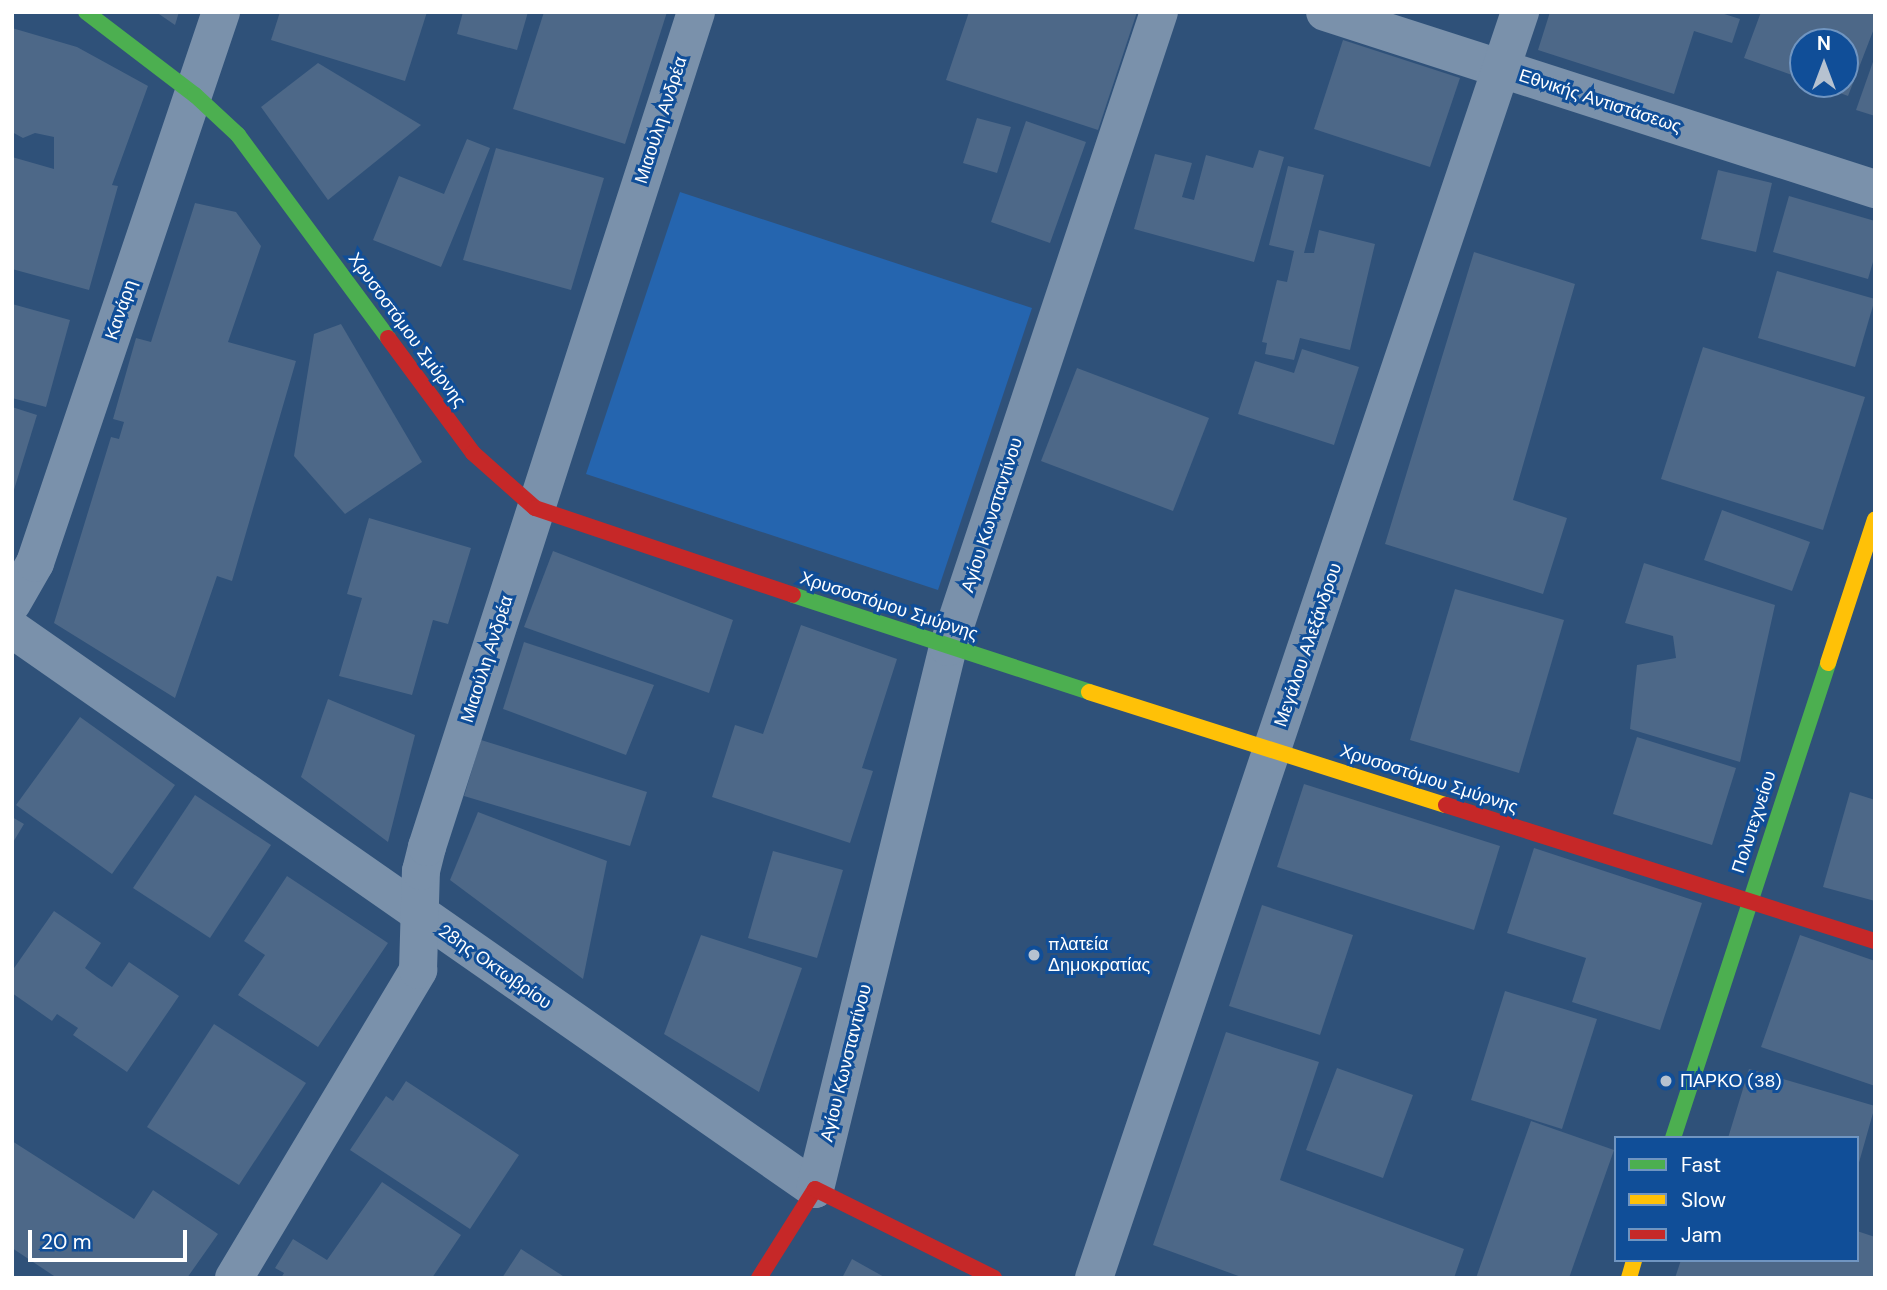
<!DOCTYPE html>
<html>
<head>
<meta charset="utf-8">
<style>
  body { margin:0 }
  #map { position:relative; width:1887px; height:1290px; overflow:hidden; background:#2f5179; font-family:"DM Sans",sans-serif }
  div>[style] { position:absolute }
  .green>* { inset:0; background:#2565af }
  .building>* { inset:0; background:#4d6888 }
  .street>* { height:38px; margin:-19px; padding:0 19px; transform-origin:19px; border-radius:19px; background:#7a91ab }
  .fast>* { height:16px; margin:-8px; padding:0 8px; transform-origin:8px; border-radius:8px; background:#4caf50 }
  .slow>* { height:16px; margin:-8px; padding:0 8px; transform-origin:8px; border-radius:8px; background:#ffc107 }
  .jam>* { height:16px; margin:-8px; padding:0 8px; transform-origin:8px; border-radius:8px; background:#c62828 }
  .dots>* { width:19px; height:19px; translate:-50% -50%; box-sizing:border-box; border:4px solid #104e98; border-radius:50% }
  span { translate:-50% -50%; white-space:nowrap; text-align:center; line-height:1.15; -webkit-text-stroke:6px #104e98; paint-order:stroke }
  .street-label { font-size:18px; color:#fff }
  .poi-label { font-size:18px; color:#fff }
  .left { translate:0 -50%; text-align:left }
  .frame { position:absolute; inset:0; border:14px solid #fff; pointer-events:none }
  .legend { position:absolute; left:1614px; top:1136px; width:245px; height:126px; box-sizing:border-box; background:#104e98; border:2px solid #7095c1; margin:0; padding:9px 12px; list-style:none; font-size:21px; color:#fff }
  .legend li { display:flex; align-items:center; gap:14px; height:35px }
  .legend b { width:35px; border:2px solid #7095c1 }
  .north { position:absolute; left:1789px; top:28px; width:70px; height:70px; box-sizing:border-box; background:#104e98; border:2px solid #7095c1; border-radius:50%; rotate:0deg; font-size:19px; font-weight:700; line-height:28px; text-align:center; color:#fff }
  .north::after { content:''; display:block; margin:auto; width:24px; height:32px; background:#b6c2d0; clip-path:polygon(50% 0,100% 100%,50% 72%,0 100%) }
  .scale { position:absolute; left:28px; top:1230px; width:159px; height:32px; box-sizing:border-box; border:4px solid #fff; border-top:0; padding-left:9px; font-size:21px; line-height:24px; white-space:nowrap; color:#fff; -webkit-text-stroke:5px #104e98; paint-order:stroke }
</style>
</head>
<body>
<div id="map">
  <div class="green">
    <div style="clip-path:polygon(680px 192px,1032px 308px,938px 590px,586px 474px)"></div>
  </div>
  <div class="building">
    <div style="clip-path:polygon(156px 12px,179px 12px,175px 25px)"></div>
    <div style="clip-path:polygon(280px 12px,427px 12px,405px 81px,271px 40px)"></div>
    <div style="clip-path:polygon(463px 12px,528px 12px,517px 50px,457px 34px)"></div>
    <div style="clip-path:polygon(544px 12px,667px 12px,625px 144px,513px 109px)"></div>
    <div style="clip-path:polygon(969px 12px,1137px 12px,1098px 130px,946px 80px)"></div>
    <div style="clip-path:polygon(1550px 12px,1718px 12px,1740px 19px,1732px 43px,1694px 31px,1674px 94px,1538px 50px)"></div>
    <div style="clip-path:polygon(1761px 12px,1875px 12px,1875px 26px,1848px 96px,1816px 84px,1845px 84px,1845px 42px,1803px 42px,1803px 79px,1744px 58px)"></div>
    <div style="clip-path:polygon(12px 28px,77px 47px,148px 86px,112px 185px,118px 186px,89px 290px,12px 269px,12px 157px,54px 169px,54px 137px,35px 133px,23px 138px,12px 132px)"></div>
    <div style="clip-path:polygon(1343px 40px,1460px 78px,1430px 167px,1314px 129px)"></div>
    <div style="clip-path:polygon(1874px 59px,1875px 59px,1875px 116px,1856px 110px)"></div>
    <div style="clip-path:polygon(318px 63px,421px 125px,328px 200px,261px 107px)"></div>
    <div style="clip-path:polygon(977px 118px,1011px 127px,997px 173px,963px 163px)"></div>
    <div style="clip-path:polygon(1026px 121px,1086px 142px,1050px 243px,991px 222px)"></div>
    <div style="clip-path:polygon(467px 139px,490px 148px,441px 267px,373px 240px,399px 176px,444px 194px)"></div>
    <div style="clip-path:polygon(496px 148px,604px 178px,571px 290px,463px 260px)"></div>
    <div style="clip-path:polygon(1259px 150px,1284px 157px,1254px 262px,1134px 229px,1155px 154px,1192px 163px,1182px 197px,1194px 200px,1206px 155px,1253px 168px)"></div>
    <div style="clip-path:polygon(1288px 166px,1324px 175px,1304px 253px,1314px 253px,1319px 230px,1375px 244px,1350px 350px,1300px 338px,1294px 360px,1265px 354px,1267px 343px,1262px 342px,1277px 280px,1287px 282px,1294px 251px,1269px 245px)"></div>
    <div style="clip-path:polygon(1718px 170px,1772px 183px,1756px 252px,1701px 239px)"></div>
    <div style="clip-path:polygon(1789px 196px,1875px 221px,1875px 255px,1868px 279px,1773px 252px)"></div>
    <div style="clip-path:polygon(195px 203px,236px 212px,261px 246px,228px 342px,296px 361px,232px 581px,217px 576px,175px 698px,54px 623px,111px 437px,119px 439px,124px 422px,113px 419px,136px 338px,151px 342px)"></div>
    <div style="clip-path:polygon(1474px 252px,1575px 284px,1513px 500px,1567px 518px,1543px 594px,1385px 544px)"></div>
    <div style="clip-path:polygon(1777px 271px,1875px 299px,1855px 367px,1758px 338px)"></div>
    <div style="clip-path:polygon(12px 304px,70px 320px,46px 407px,12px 398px)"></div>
    <div style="clip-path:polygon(341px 324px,422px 462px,345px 514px,294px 456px,314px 334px)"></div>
    <div style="clip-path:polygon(1703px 347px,1865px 397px,1823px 530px,1661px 479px)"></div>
    <div style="clip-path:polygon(1302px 349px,1359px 367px,1334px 445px,1238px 414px,1255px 361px,1294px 373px)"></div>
    <div style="clip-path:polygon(1077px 368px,1209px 418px,1173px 511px,1041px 461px)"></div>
    <div style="clip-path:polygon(12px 407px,37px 415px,13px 493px,12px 493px)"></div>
    <div style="clip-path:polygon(1722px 510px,1810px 542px,1792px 591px,1704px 560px)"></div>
    <div style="clip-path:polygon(369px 518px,471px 548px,448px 624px,433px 620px,412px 695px,339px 676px,362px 598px,347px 594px)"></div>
    <div style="clip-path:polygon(553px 551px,733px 620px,709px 693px,524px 627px)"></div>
    <div style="clip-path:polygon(1644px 563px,1775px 605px,1740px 762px,1630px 729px,1637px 665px,1676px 658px,1673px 636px,1625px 623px)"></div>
    <div style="clip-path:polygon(1455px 589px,1564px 620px,1519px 773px,1410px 740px)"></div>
    <div style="clip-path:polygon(801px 625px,897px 659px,862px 768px,873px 771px,850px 843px,712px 797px,735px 725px,763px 734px)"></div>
    <div style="clip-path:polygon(524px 642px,654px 685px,626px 755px,503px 709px)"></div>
    <div style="clip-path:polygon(328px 699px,415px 735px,388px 842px,301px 777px)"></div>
    <div style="clip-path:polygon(80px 717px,175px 785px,112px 874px,16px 805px)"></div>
    <div style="clip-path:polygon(1637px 737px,1736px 768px,1712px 845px,1613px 814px)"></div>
    <div style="clip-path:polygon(481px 740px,647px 792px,630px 846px,464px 796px)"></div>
    <div style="clip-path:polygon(1304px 784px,1500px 846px,1474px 930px,1277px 867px)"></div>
    <div style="clip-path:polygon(1850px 792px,1875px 800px,1875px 901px,1823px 887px)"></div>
    <div style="clip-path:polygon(195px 795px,271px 845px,210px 938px,133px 888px)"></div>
    <div style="clip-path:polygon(478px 812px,607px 861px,583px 979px,450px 880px)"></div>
    <div style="clip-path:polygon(12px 817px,24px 824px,12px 844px)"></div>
    <div style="clip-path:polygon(1534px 848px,1702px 903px,1660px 1030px,1572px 1002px,1586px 958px,1507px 933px)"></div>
    <div style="clip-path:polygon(773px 851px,843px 870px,817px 958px,748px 938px)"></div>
    <div style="clip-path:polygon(287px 876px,388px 943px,318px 1047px,238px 995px,265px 955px,244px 941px)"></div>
    <div style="clip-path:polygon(1262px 905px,1353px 935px,1320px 1035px,1229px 1006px)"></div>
    <div style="clip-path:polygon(54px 911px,101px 943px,85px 968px,97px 977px,112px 987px,129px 962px,179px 996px,127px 1072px,73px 1035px,78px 1028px,57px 1014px,52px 1021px,12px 993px,12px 971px)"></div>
    <div style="clip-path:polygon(701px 935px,802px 968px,759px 1092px,664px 1034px)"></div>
    <div style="clip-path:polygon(1800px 935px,1875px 961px,1875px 1086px,1761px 1047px)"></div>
    <div style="clip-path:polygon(1505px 991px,1597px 1019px,1562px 1129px,1471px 1100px)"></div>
    <div style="clip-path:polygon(214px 1024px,306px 1083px,239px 1185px,147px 1127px)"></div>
    <div style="clip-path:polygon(1226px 1032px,1319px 1062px,1280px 1180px,1464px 1249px,1454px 1278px,1244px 1278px,1153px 1245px)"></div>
    <div style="clip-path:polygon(1337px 1068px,1413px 1095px,1383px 1178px,1306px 1150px)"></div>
    <div style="clip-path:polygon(1749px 1069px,1875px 1106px,1858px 1166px,1857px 1138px,1728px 1138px)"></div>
    <div style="clip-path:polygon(406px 1081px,519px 1155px,470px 1229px,350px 1150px,386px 1096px,393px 1101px)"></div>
    <div style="clip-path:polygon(1531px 1121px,1614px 1150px,1569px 1278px,1476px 1278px)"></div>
    <div style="clip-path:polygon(12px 1141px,134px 1219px,153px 1190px,218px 1234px,187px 1278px,57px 1278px,12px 1248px)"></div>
    <div style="clip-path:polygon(382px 1182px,461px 1235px,432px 1278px,281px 1278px,284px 1273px,275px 1268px,293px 1239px,327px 1260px)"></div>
    <div style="clip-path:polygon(1857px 1231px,1875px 1237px,1875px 1278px,1675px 1278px,1681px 1260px,1857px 1260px)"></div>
    <div style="clip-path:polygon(521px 1249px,566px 1278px,502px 1278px)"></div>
    <div style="clip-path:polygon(852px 1259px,886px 1278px,842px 1278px)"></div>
  </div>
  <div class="street">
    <div style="left:1325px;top:12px;width:578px;rotate:17.84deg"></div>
    <div style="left:12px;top:603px;width:46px;rotate:-60.1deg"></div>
    <div style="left:35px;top:563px;width:582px;rotate:-71.35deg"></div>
    <div style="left:12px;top:629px;width:979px;rotate:34.89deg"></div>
    <div style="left:815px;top:1189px;width:558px;rotate:-76.21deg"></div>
    <div style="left:948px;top:647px;width:669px;rotate:-71.62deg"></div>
    <div style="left:234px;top:1278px;width:359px;rotate:-59.1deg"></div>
    <div style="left:418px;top:970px;width:99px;rotate:-88.3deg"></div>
    <div style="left:421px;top:871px;width:25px;rotate:-76deg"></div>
    <div style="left:427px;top:847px;width:877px;rotate:-72.14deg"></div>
    <div style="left:1094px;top:1278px;width:1336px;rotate:-71.4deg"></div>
  </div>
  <div class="fast">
    <div style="left:86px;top:12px;width:137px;rotate:37.3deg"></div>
    <div style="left:195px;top:95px;width:59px;rotate:42.9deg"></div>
    <div style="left:238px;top:135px;width:252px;rotate:53.5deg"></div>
    <div style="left:793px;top:595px;width:311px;rotate:18.1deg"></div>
    <div style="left:1673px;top:1138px;width:500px;rotate:-71.9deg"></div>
  </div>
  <div class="slow">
    <div style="left:1828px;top:663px;width:151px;rotate:-71.9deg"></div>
    <div style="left:1089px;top:692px;width:374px;rotate:17.6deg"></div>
    <div style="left:1629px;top:1278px;width:19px;rotate:-74deg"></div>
  </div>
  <div class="jam">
    <div style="left:388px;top:338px;width:143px;rotate:53.5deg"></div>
    <div style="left:473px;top:453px;width:83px;rotate:41.6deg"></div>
    <div style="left:535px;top:508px;width:272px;rotate:18.6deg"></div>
    <div style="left:1446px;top:805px;width:450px;rotate:17.6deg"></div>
    <div style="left:759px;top:1278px;width:105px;rotate:-57.8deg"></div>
    <div style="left:815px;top:1189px;width:200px;rotate:26.4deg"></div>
  </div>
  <div class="dots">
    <div style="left:1034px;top:955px;background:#b6c2d0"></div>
    <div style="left:1666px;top:1081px;background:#b6c2d0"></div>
  </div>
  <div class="street-label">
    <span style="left:1600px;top:101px;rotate:18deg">Εθνικής Αντιστάσεως</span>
    <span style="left:661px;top:120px;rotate:-72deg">Μιαούλη Ανδρέα</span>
    <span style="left:121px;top:310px;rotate:-71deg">Κανάρη</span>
    <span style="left:407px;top:330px;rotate:54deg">Χρυσοστόμου Σμύρνης</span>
    <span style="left:992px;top:515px;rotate:-72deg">Αγίου Κωνσταντίνου</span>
    <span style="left:889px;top:606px;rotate:18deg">Χρυσοστόμου Σμύρνης</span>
    <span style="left:1308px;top:645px;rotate:-71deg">Μεγάλου Αλεξάνδρου</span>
    <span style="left:487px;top:659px;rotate:-72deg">Μιαούλη Ανδρέα</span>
    <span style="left:1429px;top:779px;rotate:18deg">Χρυσοστόμου Σμύρνης</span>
    <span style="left:1754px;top:822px;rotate:-72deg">Πολυτεχνείου</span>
    <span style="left:495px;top:967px;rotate:35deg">28ης Οκτωβρίου</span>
    <span style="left:846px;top:1063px;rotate:-76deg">Αγίου Κωνσταντίνου</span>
  </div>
  <div class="poi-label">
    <span class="left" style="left:1048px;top:955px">πλατεία<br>Δημοκρατίας</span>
    <span class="left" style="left:1680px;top:1081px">ΠΑΡΚΟ (38)</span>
  </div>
  <div class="frame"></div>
  <ul class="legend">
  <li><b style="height:9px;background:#4caf50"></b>Fast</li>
  <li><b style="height:9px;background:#ffc107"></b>Slow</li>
  <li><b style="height:9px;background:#c62828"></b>Jam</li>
  </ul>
  <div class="north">N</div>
  <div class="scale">20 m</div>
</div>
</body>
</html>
